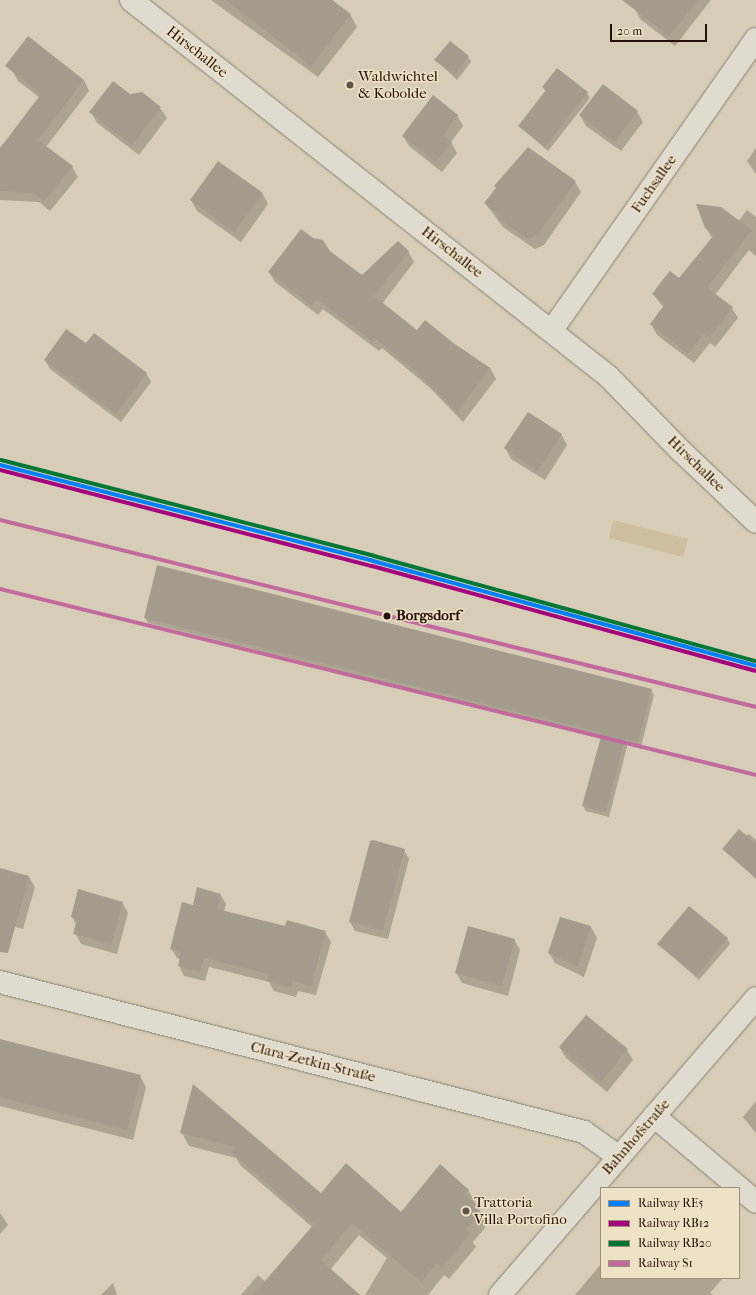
<!DOCTYPE html>
<html>
<head>
<meta charset="utf-8">
<style>
  body { margin:0 }
  #map { position:relative; width:756px; height:1295px; overflow:hidden; background:#d7cdb6; font-family:"IM FELL French Canon",serif }
  div>[style] { position:absolute }
  .green>* { inset:0; background:#cdbe9f }
  .shadow>* { inset:0; background:#0003 }
  .building>* { inset:0; background:#a39c8c }
  .roads { filter:drop-shadow(0 0 1px #888072) drop-shadow(0 0 1px #888072) }
  .street>* { height:22px; margin:-11px; padding:0 11px; transform-origin:11px; border-radius:11px; background:#e0dbcf }
  .secondary>* { height:22px; margin:-11px; padding:0 11px; transform-origin:11px; border-radius:11px; background:#e0dbcf }
  .rail-1>* { height:4px; margin:-2px; padding:0 2px; transform-origin:2px; border-radius:2px; background:#0080ff }
  .rail-2>* { height:4px; margin:-2px; padding:0 2px; transform-origin:2px; border-radius:2px; background:#a5027d }
  .rail-3>* { height:4px; margin:-2px; padding:0 2px; transform-origin:2px; border-radius:2px; background:#007734 }
  .rail-4>* { height:4px; margin:-2px; padding:0 2px; transform-origin:2px; border-radius:2px; background:#c26a9d }
  .dots>* { width:11px; height:11px; translate:-50% -50%; box-sizing:border-box; border:2px solid #eee2c6; border-radius:50% }
  span { translate:-50% -50%; white-space:nowrap; text-align:center; line-height:1.15; -webkit-text-stroke:3px #eee2c6; paint-order:stroke }
  .street-label { font-size:15px; color:#241107 }
  .poi-label { font-size:15px; color:#241107 }
  .left { translate:0 -50%; text-align:left }
  .stop-label { font-size:15px; color:#241107; font-weight:700 }
  .legend { position:absolute; left:600px; top:1187px; width:140px; height:92px; box-sizing:border-box; background:#eee2c6; border:1px solid #9d8e7a; margin:0; padding:5px 7px; list-style:none; font-size:12px; color:#241107 }
  .legend li { display:flex; align-items:center; gap:8px; height:20px }
  .legend b { width:20px; border:1px solid #9d8e7a }
  .scale { position:absolute; left:610px; top:24px; width:97px; height:18px; box-sizing:border-box; border:2px solid #241107; border-top:0; padding-left:5px; font-size:12px; line-height:14px; white-space:nowrap; color:#241107; -webkit-text-stroke:3px #eee2c6; paint-order:stroke }
</style>
</head>
<body>
<div id="map">
  <div class="green">
    <div style="clip-path:polygon(613px 520px,688px 539px,683px 557px,609px 538px)"></div>
  </div>
  <div class="shadow">
    <div style="clip-path:polygon(211px 0,331px 0,350px 14px,357px 27px,318px 77px)"></div>
    <div style="clip-path:polygon(642px 0,711px 0,675px 46px,640px 19px,635px 9px)"></div>
    <div style="clip-path:polygon(468px 57px,471px 62px,457px 80px,436px 60px)"></div>
    <div style="clip-path:polygon(13px 72px,84px 80px,89px 91px,46px 147px,72px 167px,78px 177px,50px 211px,39px 202px,0 200px,0 149px,40px 98px,18px 81px)"></div>
    <div style="clip-path:polygon(543px 88px,587px 93px,590px 98px,548px 151px,519px 126px,546px 92px)"></div>
    <div style="clip-path:polygon(130px 95px,160px 108px,167px 118px,139px 155px,97px 123px,91px 112px)"></div>
    <div style="clip-path:polygon(637px 112px,643px 122px,621px 151px,586px 126px,580px 115px)"></div>
    <div style="clip-path:polygon(457px 115px,463px 126px,451px 142px,457px 153px,442px 172px,409px 146px,403px 136px)"></div>
    <div style="clip-path:polygon(756px 148px,756px 174px,747px 161px)"></div>
    <div style="clip-path:polygon(575px 182px,581px 192px,544px 245px,535px 249px,503px 227px,485px 203px)"></div>
    <div style="clip-path:polygon(262px 193px,268px 204px,241px 242px,197px 211px,191px 200px)"></div>
    <div style="clip-path:polygon(747px 210px,756px 217px,756px 256px,749px 250px,715px 295px,732px 308px,738px 318px,715px 347px,710px 343px,694px 363px,657px 335px,651px 324px,664px 308px,653px 294px,679px 280px,712px 238px,706px 228px,738px 222px)"></div>
    <div style="clip-path:polygon(408px 251px,414px 262px,382px 304px,417px 331px,451px 343px,490px 368px,496px 379px,463px 422px,430px 388px,382px 348px,379px 351px,323px 309px,318px 315px,275px 282px,269px 272px,329px 252px,362px 277px)"></div>
    <div style="clip-path:polygon(86px 345px,146px 373px,151px 382px,121px 422px,50px 369px,45px 360px)"></div>
    <div style="clip-path:polygon(561px 434px,567px 445px,545px 480px,511px 459px,505px 448px)"></div>
    <div style="clip-path:polygon(145px 618px,651px 690px,654px 695px,641px 747px,628px 743px,609px 817px,586px 811px,583px 806px,602px 737px,148px 623px)"></div>
    <div style="clip-path:polygon(749px 834px,756px 840px,756px 879px,723px 849px)"></div>
    <div style="clip-path:polygon(371px 842px,404px 850px,409px 859px,388px 939px,355px 931px,350px 922px)"></div>
    <div style="clip-path:polygon(0 869px,29px 877px,35px 887px,23px 929px,0 923px)"></div>
    <div style="clip-path:polygon(220px 894px,226px 904px,224px 912px,286px 927px,325px 932px,331px 942px,316px 995px,298px 991px,296px 997px,274px 991px,269px 982px,209px 967px,205px 981px,184px 976px,179px 966px,180px 959px,177px 958px,171px 948px,193px 906px)"></div>
    <div style="clip-path:polygon(122px 902px,128px 913px,117px 954px,81px 944px,75px 933px,77px 925px,72px 917px)"></div>
    <div style="clip-path:polygon(591px 927px,597px 938px,584px 977px,555px 963px,549px 953px)"></div>
    <div style="clip-path:polygon(727px 938px,730px 944px,699px 980px,659px 944px)"></div>
    <div style="clip-path:polygon(514px 939px,520px 950px,508px 996px,462px 983px,456px 973px)"></div>
    <div style="clip-path:polygon(560px 1048px,627px 1050px,633px 1060px,607px 1092px,566px 1058px)"></div>
    <div style="clip-path:polygon(0 1053px,140px 1076px,146px 1087px,133px 1140px,0 1106px)"></div>
    <div style="clip-path:polygon(194px 1086px,321px 1194px,401px 1214px,468px 1190px,484px 1218px,485px 1228px,473px 1242px,476px 1247px,449px 1279px,444px 1275px,428px 1295px,365px 1295px,387px 1258px,359px 1235px,330px 1270px,359px 1295px,241px 1295px,258px 1275px,266px 1282px,312px 1227px,240px 1165px,236px 1158px,189px 1146px,182px 1133px)"></div>
    <div style="clip-path:polygon(756px 1101px,756px 1133px,743px 1117px)"></div>
    <div style="clip-path:polygon(0 1213px,8px 1225px,0 1234px)"></div>
    <div style="clip-path:polygon(601px 1264px,601px 1278px,723px 1278px,710px 1293px,713px 1295px,575px 1295px)"></div>
    <div style="clip-path:polygon(113px 1283px,117px 1295px,101px 1295px)"></div>
  </div>
  <div class="building">
    <div style="clip-path:polygon(226px 0,332px 0,351px 14px,311px 66px)"></div>
    <div style="clip-path:polygon(622px 0,698px 0,669px 36px)"></div>
    <div style="clip-path:polygon(28px 36px,84px 80px,38px 140px,73px 166px,44px 201px,33px 193px,0 191px,0 148px,41px 94px,5px 66px)"></div>
    <div style="clip-path:polygon(450px 41px,469px 56px,454px 75px,434px 60px)"></div>
    <div style="clip-path:polygon(557px 68px,588px 92px,545px 147px,518px 126px,546px 90px,542px 87px)"></div>
    <div style="clip-path:polygon(113px 81px,130px 94px,142px 92px,161px 107px,132px 145px,89px 112px)"></div>
    <div style="clip-path:polygon(603px 84px,638px 111px,614px 142px,579px 115px)"></div>
    <div style="clip-path:polygon(433px 95px,458px 115px,443px 135px,452px 142px,436px 162px,402px 136px)"></div>
    <div style="clip-path:polygon(528px 147px,576px 181px,538px 234px,528px 239px,496px 217px,498px 215px,484px 203px,496px 188px,494px 186px)"></div>
    <div style="clip-path:polygon(218px 161px,263px 193px,234px 232px,190px 200px)"></div>
    <div style="clip-path:polygon(696px 204px,721px 207px,752px 230px,707px 288px,733px 307px,709px 338px,704px 334px,688px 354px,650px 324px,665px 304px,652px 294px,661px 282px,670px 271px,679px 278px,714px 235px,705px 228px)"></div>
    <div style="clip-path:polygon(301px 229px,313px 238px,323px 240px,330px 251px,362px 275px,398px 241px,409px 251px,374px 296px,417px 330px,425px 320px,452px 342px,490px 368px,457px 412px,421px 376px,375px 338px,373px 342px,317px 299px,312px 306px,268px 272px)"></div>
    <div style="clip-path:polygon(66px 329px,86px 343px,94px 333px,147px 373px,116px 414px,44px 360px)"></div>
    <div style="clip-path:polygon(528px 412px,562px 434px,538px 471px,504px 448px)"></div>
    <div style="clip-path:polygon(157px 565px,652px 689px,638px 742px,625px 739px,606px 812px,582px 806px,602px 733px,144px 618px)"></div>
    <div style="clip-path:polygon(739px 829px,756px 844px,756px 878px,722px 849px)"></div>
    <div style="clip-path:polygon(373px 840px,405px 849px,383px 930px,349px 922px,370px 841px)"></div>
    <div style="clip-path:polygon(0 868px,29px 876px,8px 953px,0 952px)"></div>
    <div style="clip-path:polygon(197px 887px,221px 894px,217px 909px,285px 926px,287px 920px,326px 931px,311px 986px,293px 981px,291px 988px,267px 981px,269px 974px,204px 958px,200px 972px,178px 966px,181px 952px,170px 949px,182px 902px,193px 905px)"></div>
    <div style="clip-path:polygon(78px 889px,123px 902px,111px 944px,73px 934px,77px 919px,71px 917px)"></div>
    <div style="clip-path:polygon(689px 906px,728px 938px,696px 976px,657px 944px)"></div>
    <div style="clip-path:polygon(560px 917px,591px 926px,578px 967px,548px 953px)"></div>
    <div style="clip-path:polygon(468px 926px,515px 939px,502px 986px,455px 973px)"></div>
    <div style="clip-path:polygon(586px 1015px,628px 1049px,601px 1082px,559px 1047px)"></div>
    <div style="clip-path:polygon(0 1039px,141px 1075px,127px 1130px,0 1097px)"></div>
    <div style="clip-path:polygon(193px 1084px,321px 1193px,346px 1163px,401px 1212px,440px 1164px,469px 1190px,465px 1194px,477px 1205px,478px 1215px,466px 1230px,470px 1234px,441px 1267px,437px 1263px,421px 1282px,352px 1223px,321px 1260px,360px 1295px,253px 1295px,314px 1224px,231px 1152px,235px 1147px,180px 1133px)"></div>
  </div>
  <div class="roads">
    <div class="street">
      <div style="left:131px;top:0;width:607px;rotate:38.25deg"></div>
      <div style="left:608px;top:376px;width:105px;rotate:45.8deg"></div>
      <div style="left:681px;top:451px;width:103px;rotate:43.4deg"></div>
      <div style="left:552px;top:330px;width:355px;rotate:-55deg"></div>
      <div style="left:0;top:982px;width:603px;rotate:14.4deg"></div>
      <div style="left:584px;top:1132px;width:43px;rotate:35.5deg"></div>
      <div style="left:654px;top:1116px;width:133px;rotate:40.1deg"></div>
    </div>
    <div class="secondary">
      <div style="left:500px;top:1295px;width:392px;rotate:-49.2deg"></div>
    </div>
  </div>
  <div class="rail-1">
    <div style="left:0;top:465px;width:385px;rotate:14.4deg"></div>
    <div style="left:373px;top:561px;width:397px;rotate:15.3deg"></div>
  </div>
  <div class="rail-2">
    <div style="left:0;top:470px;width:384px;rotate:14.5deg"></div>
    <div style="left:372px;top:566px;width:397px;rotate:15.3deg"></div>
  </div>
  <div class="rail-3">
    <div style="left:1px;top:460px;width:385px;rotate:14.4deg"></div>
    <div style="left:374px;top:556px;width:396px;rotate:15.4deg"></div>
  </div>
  <div class="rail-4">
    <div style="left:0;top:520px;width:779px;rotate:13.89deg"></div>
    <div style="left:0;top:589px;width:779px;rotate:13.82deg"></div>
  </div>
  <div class="dots">
    <div style="left:350px;top:85px;background:#635344"></div>
    <div style="left:387px;top:616px;background:#241107"></div>
    <div style="left:466px;top:1211px;background:#635344"></div>
  </div>
  <div class="street-label">
    <span style="left:197px;top:52px;rotate:38deg">Hirschallee</span>
    <span style="left:654px;top:184px;rotate:-55deg">Fuchsallee</span>
    <span style="left:452px;top:252px;rotate:38deg">Hirschallee</span>
    <span style="left:696px;top:464px;rotate:44deg">Hirschallee</span>
    <span style="left:313px;top:1062px;rotate:14deg">Clara-Zetkin-Straße</span>
    <span style="left:636px;top:1137px;rotate:-49deg">Bahnhofstraße</span>
  </div>
  <div class="poi-label">
    <span class="left" style="left:358px;top:85px">Waldwichtel<br>&amp; Kobolde</span>
    <span class="left" style="left:474px;top:1211px">Trattoria<br>Villa Portofino</span>
  </div>
  <div class="stop-label">
    <span class="left" style="left:396px;top:616px">Borgsdorf</span>
  </div>
  <ul class="legend">
  <li><b style="height:5px;background:#0080ff"></b>Railway RE5</li>
  <li><b style="height:5px;background:#a5027d"></b>Railway RB12</li>
  <li><b style="height:5px;background:#007734"></b>Railway RB20</li>
  <li><b style="height:5px;background:#c26a9d"></b>Railway S1</li>
  </ul>
  <div class="scale">20 m</div>
</div>
</body>
</html>
